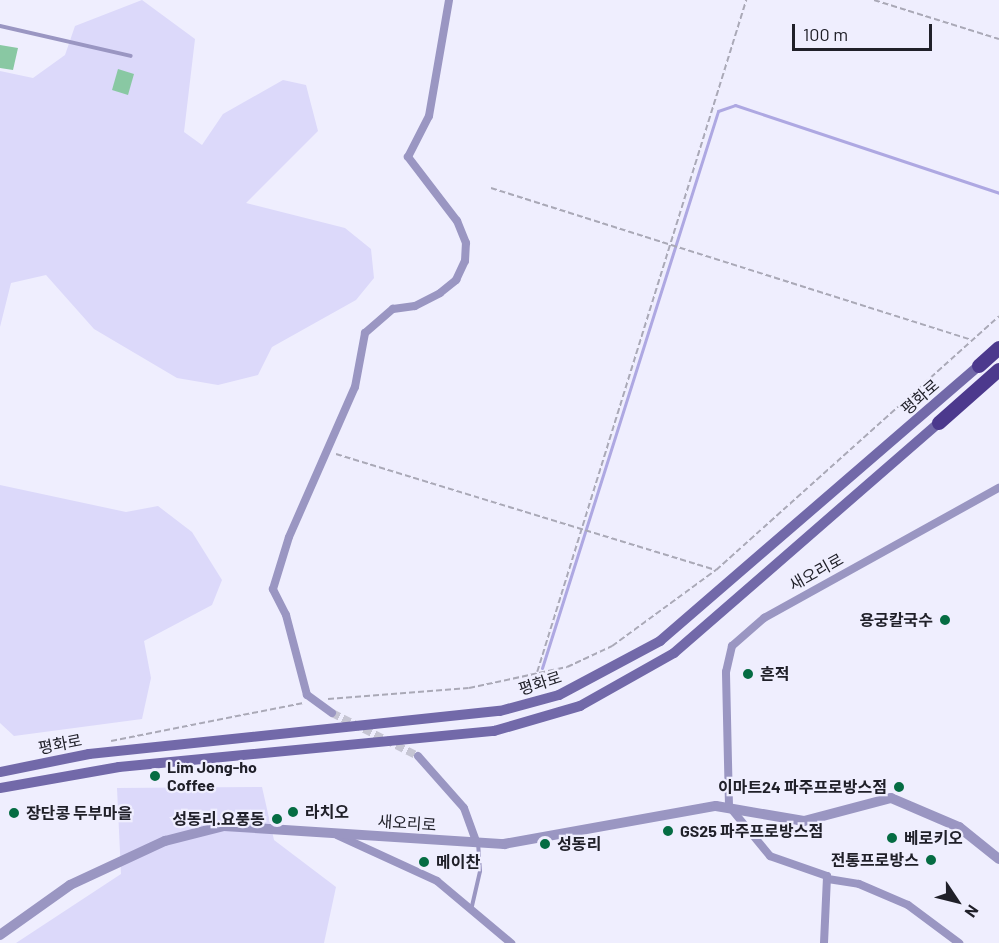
<!DOCTYPE html>
<html>
<head>
<meta charset="utf-8">
<style>
  body { margin:0 }
  #map { position:relative; width:999px; height:943px; overflow:hidden; background:#efeefe; font-family:Barlow,"Noto Sans KR",sans-serif }
  div>[style] { position:absolute }
  .green>* { inset:0; background:#dcd9fa }
  .stream>* { height:3px; margin:-1.5px; padding:0 1.5px; transform-origin:1.5px; border-radius:1.5px; background:#aea8e2 }
  .building>* { inset:0; background:#89c8a3 }
  .minor-tunnel>* { height:8px; margin-top:-4px; transform-origin:0; background:repeating-linear-gradient(90deg,#c6c5d3 0 8px,transparent 0 12px) }
  .path>* { height:1.5px; margin-top:-0.75px; transform-origin:0; background:repeating-linear-gradient(90deg,#aaa9b7 0 6px,transparent 0 9px) }
  .service>* { height:4px; margin:-2px; padding:0 2px; transform-origin:2px; border-radius:2px; background:#9a96c2 }
  .minor>* { height:8px; margin:-4px; padding:0 4px; transform-origin:4px; border-radius:4px; background:#9a96c2 }
  .tertiary>* { height:10px; margin:-5px; padding:0 5px; transform-origin:5px; border-radius:5px; background:#9a96c2 }
  .secondary>* { height:10px; margin:-5px; padding:0 5px; transform-origin:5px; border-radius:5px; background:#7269a9 }
  .trunk>* { height:14px; margin:-7px; padding:0 7px; transform-origin:7px; border-radius:7px; background:#4c398d }
  .dots>* { width:16px; height:16px; translate:-50% -50%; box-sizing:border-box; border:3px solid #efeefe; border-radius:50% }
  span { translate:-50% -50%; white-space:nowrap; text-align:center; line-height:1.15; -webkit-text-stroke:4.5px #efeefe; paint-order:stroke }
  .street-label { font-size:16px; color:#202029 }
  .poi-label { font-size:16px; color:#202029; font-weight:700 }
  .right { translate:-100% -50%; text-align:right }
  .left { translate:0 -50%; text-align:left }
  .north { position:absolute; left:927px; top:871px; width:60px; height:60px; -webkit-text-stroke:4px #efeefe; paint-order:stroke; rotate:125deg; font-size:16px; font-weight:700; line-height:24px; text-align:center; color:#202029 }
  .north::after { content:''; display:block; margin:auto; width:21px; height:27px; background:#202029; clip-path:polygon(50% 0,100% 100%,50% 72%,0 100%) }
  .scale { position:absolute; left:792px; top:24px; width:140px; height:27px; box-sizing:border-box; border:3px solid #202029; border-top:0; padding-left:8px; font-size:18px; line-height:21px; white-space:nowrap; color:#202029; -webkit-text-stroke:4px #efeefe; paint-order:stroke }
</style>
</head>
<body>
<div id="map">
  <div class="green">
    <div style="clip-path:polygon(142px 0,195px 39px,184px 132px,202px 145px,223px 114px,283px 80px,306px 85px,318px 131px,246px 203px,345px 228px,371px 249px,374px 278px,356px 300px,272px 347px,258px 375px,218px 385px,177px 378px,94px 329px,46px 275px,11px 283px,0 327px,0 71px,33px 78px,65px 55px,75px 26px)"></div>
    <div style="clip-path:polygon(0 485px,126px 512px,158px 506px,192px 532px,222px 580px,212px 605px,144px 641px,151px 678px,142px 719px,14px 736px,0 723px)"></div>
    <div style="clip-path:polygon(262px 787px,274px 840px,336px 887px,324px 943px,16px 943px,121px 874px,117px 788px)"></div>
  </div>
  <div class="stream">
    <div style="left:542px;top:668px;width:584px;rotate:-72.46deg"></div>
    <div style="left:718px;top:111px;width:18px;rotate:-19deg"></div>
    <div style="left:735px;top:105px;width:278px;rotate:18.4deg"></div>
  </div>
  <div class="building">
    <div style="clip-path:polygon(0 45px,18px 48px,13px 70px,0 68px)"></div>
    <div style="clip-path:polygon(118px 69px,134px 74px,128px 95px,112px 90px)"></div>
  </div>
  <div class="minor-tunnel">
    <div style="left:332px;top:713px;width:96px;rotate:26.6deg"></div>
  </div>
  <div class="path">
    <div style="left:874px;top:0;width:131px;rotate:17.3deg"></div>
    <div style="left:491px;top:188px;width:504px;rotate:17.54deg"></div>
    <div style="left:336px;top:454px;width:397px;rotate:17deg"></div>
    <div style="left:537px;top:672px;width:704px;rotate:-72.72deg"></div>
    <div style="left:328px;top:699px;width:141px;rotate:-4.5deg"></div>
    <div style="left:469px;top:688px;width:100px;rotate:-12.1deg"></div>
    <div style="left:567px;top:667px;width:50px;rotate:-25deg"></div>
    <div style="left:612px;top:646px;width:129px;rotate:-36.2deg"></div>
    <div style="left:716px;top:570px;width:380px;rotate:-41.9deg"></div>
    <div style="left:111px;top:741px;width:196px;rotate:-11.2deg"></div>
  </div>
  <div class="service">
    <div style="left:0;top:26px;width:134px;rotate:12.9deg"></div>
    <div style="left:472px;top:906px;width:36px;rotate:-77deg"></div>
    <div style="left:480px;top:871px;width:26px;rotate:-94deg"></div>
  </div>
  <div class="minor">
    <div style="left:332px;top:713px;width:31px;rotate:-144deg"></div>
    <div style="left:307px;top:695px;width:83px;rotate:-104.7deg"></div>
    <div style="left:286px;top:615px;width:29px;rotate:-117deg"></div>
    <div style="left:273px;top:589px;width:54px;rotate:-72.9deg"></div>
    <div style="left:289px;top:537px;width:164px;rotate:-66.3deg"></div>
    <div style="left:355px;top:387px;width:55px;rotate:-79.5deg"></div>
    <div style="left:365px;top:333px;width:37px;rotate:-41deg"></div>
    <div style="left:393px;top:309px;width:22px;rotate:-8deg"></div>
    <div style="left:415px;top:306px;width:28px;rotate:-27deg"></div>
    <div style="left:440px;top:293px;width:21px;rotate:-39deg"></div>
    <div style="left:456px;top:280px;width:21px;rotate:-65deg"></div>
    <div style="left:465px;top:261px;width:18px;rotate:-87deg"></div>
    <div style="left:466px;top:243px;width:24px;rotate:-112deg"></div>
    <div style="left:457px;top:221px;width:81px;rotate:-127.4deg"></div>
    <div style="left:408px;top:157px;width:46px;rotate:-62.9deg"></div>
    <div style="left:429px;top:116px;width:118px;rotate:-80.2deg"></div>
    <div style="left:418px;top:756px;width:69px;rotate:48.5deg"></div>
    <div style="left:464px;top:808px;width:37px;rotate:70deg"></div>
    <div style="left:337px;top:835px;width:110px;rotate:24.7deg"></div>
    <div style="left:437px;top:881px;width:97px;rotate:40deg"></div>
    <div style="left:828px;top:879px;width:31px;rotate:9deg"></div>
    <div style="left:859px;top:884px;width:53px;rotate:23.2deg"></div>
    <div style="left:908px;top:905px;width:64px;rotate:36.7deg"></div>
    <div style="left:824px;top:943px;width:67px;rotate:-87.4deg"></div>
    <div style="left:827px;top:876px;width:60px;rotate:-160.7deg"></div>
    <div style="left:770px;top:856px;width:65px;rotate:-129.4deg"></div>
    <div style="left:729px;top:806px;width:134px;rotate:-91.3deg"></div>
    <div style="left:726px;top:672px;width:27px;rotate:-77deg"></div>
    <div style="left:732px;top:646px;width:43px;rotate:-41.2deg"></div>
    <div style="left:764px;top:618px;width:269px;rotate:-29deg"></div>
  </div>
  <div class="tertiary">
    <div style="left:0;top:935px;width:86px;rotate:-35.5deg"></div>
    <div style="left:70px;top:885px;width:105px;rotate:-24.9deg"></div>
    <div style="left:165px;top:841px;width:61px;rotate:-14.3deg"></div>
    <div style="left:224px;top:826px;width:281px;rotate:3.7deg"></div>
    <div style="left:504px;top:844px;width:215px;rotate:-10.2deg"></div>
    <div style="left:716px;top:806px;width:89px;rotate:9.7deg"></div>
    <div style="left:804px;top:821px;width:90px;rotate:-14.8deg"></div>
    <div style="left:891px;top:798px;width:74px;rotate:23.1deg"></div>
    <div style="left:959px;top:827px;width:51px;rotate:38.7deg"></div>
  </div>
  <div class="secondary">
    <div style="left:0;top:772px;width:91px;rotate:-11.4deg"></div>
    <div style="left:89px;top:754px;width:413px;rotate:-6deg"></div>
    <div style="left:500px;top:711px;width:61px;rotate:-15.2deg"></div>
    <div style="left:559px;top:695px;width:115px;rotate:-28.1deg"></div>
    <div style="left:660px;top:641px;width:421px;rotate:-40.8deg"></div>
    <div style="left:0;top:788px;width:121px;rotate:-10deg"></div>
    <div style="left:119px;top:767px;width:377px;rotate:-5.5deg"></div>
    <div style="left:494px;top:731px;width:90px;rotate:-16.2deg"></div>
    <div style="left:580px;top:706px;width:108px;rotate:-29.4deg"></div>
    <div style="left:674px;top:653px;width:351px;rotate:-41deg"></div>
  </div>
  <div class="trunk">
    <div style="left:979px;top:366px;width:27px;rotate:-42deg"></div>
    <div style="left:939px;top:423px;width:80px;rotate:-41.5deg"></div>
  </div>
  <div class="dots">
    <div style="left:945px;top:620px;background:#056c43"></div>
    <div style="left:748px;top:674px;background:#056c43"></div>
    <div style="left:155px;top:776px;background:#056c43"></div>
    <div style="left:899px;top:787px;background:#056c43"></div>
    <div style="left:293px;top:812px;background:#056c43"></div>
    <div style="left:14px;top:813px;background:#056c43"></div>
    <div style="left:277px;top:819px;background:#056c43"></div>
    <div style="left:668px;top:831px;background:#056c43"></div>
    <div style="left:892px;top:838px;background:#056c43"></div>
    <div style="left:545px;top:844px;background:#056c43"></div>
    <div style="left:931px;top:860px;background:#056c43"></div>
    <div style="left:424px;top:862px;background:#056c43"></div>
  </div>
  <div class="street-label">
    <span style="left:920px;top:397px;rotate:-41deg">평화로</span>
    <span style="left:816px;top:572px;rotate:-29deg">새오리로</span>
    <span style="left:540px;top:683px;rotate:-18deg">평화로</span>
    <span style="left:60px;top:744px;rotate:-11deg">평화로</span>
    <span style="left:407px;top:823px;rotate:4deg">새오리로</span>
  </div>
  <div class="poi-label">
    <span class="right" style="left:933px;top:620px">용궁칼국수</span>
    <span class="left" style="left:760px;top:674px">흔적</span>
    <span class="left" style="left:167px;top:776px">Lim Jong-ho<br>Coffee</span>
    <span class="right" style="left:887px;top:787px">이마트24 파주프로방스점</span>
    <span class="left" style="left:305px;top:812px">라치오</span>
    <span class="left" style="left:26px;top:813px">장단콩 두부마을</span>
    <span class="right" style="left:265px;top:819px">성동리.요풍동</span>
    <span class="left" style="left:680px;top:831px">GS25 파주프로방스점</span>
    <span class="left" style="left:904px;top:838px">베로키오</span>
    <span class="left" style="left:557px;top:844px">성동리</span>
    <span class="right" style="left:919px;top:860px">전통프로방스</span>
    <span class="left" style="left:436px;top:862px">메이찬</span>
  </div>
  <div class="north">N</div>
  <div class="scale">100 m</div>
</div>
</body>
</html>
